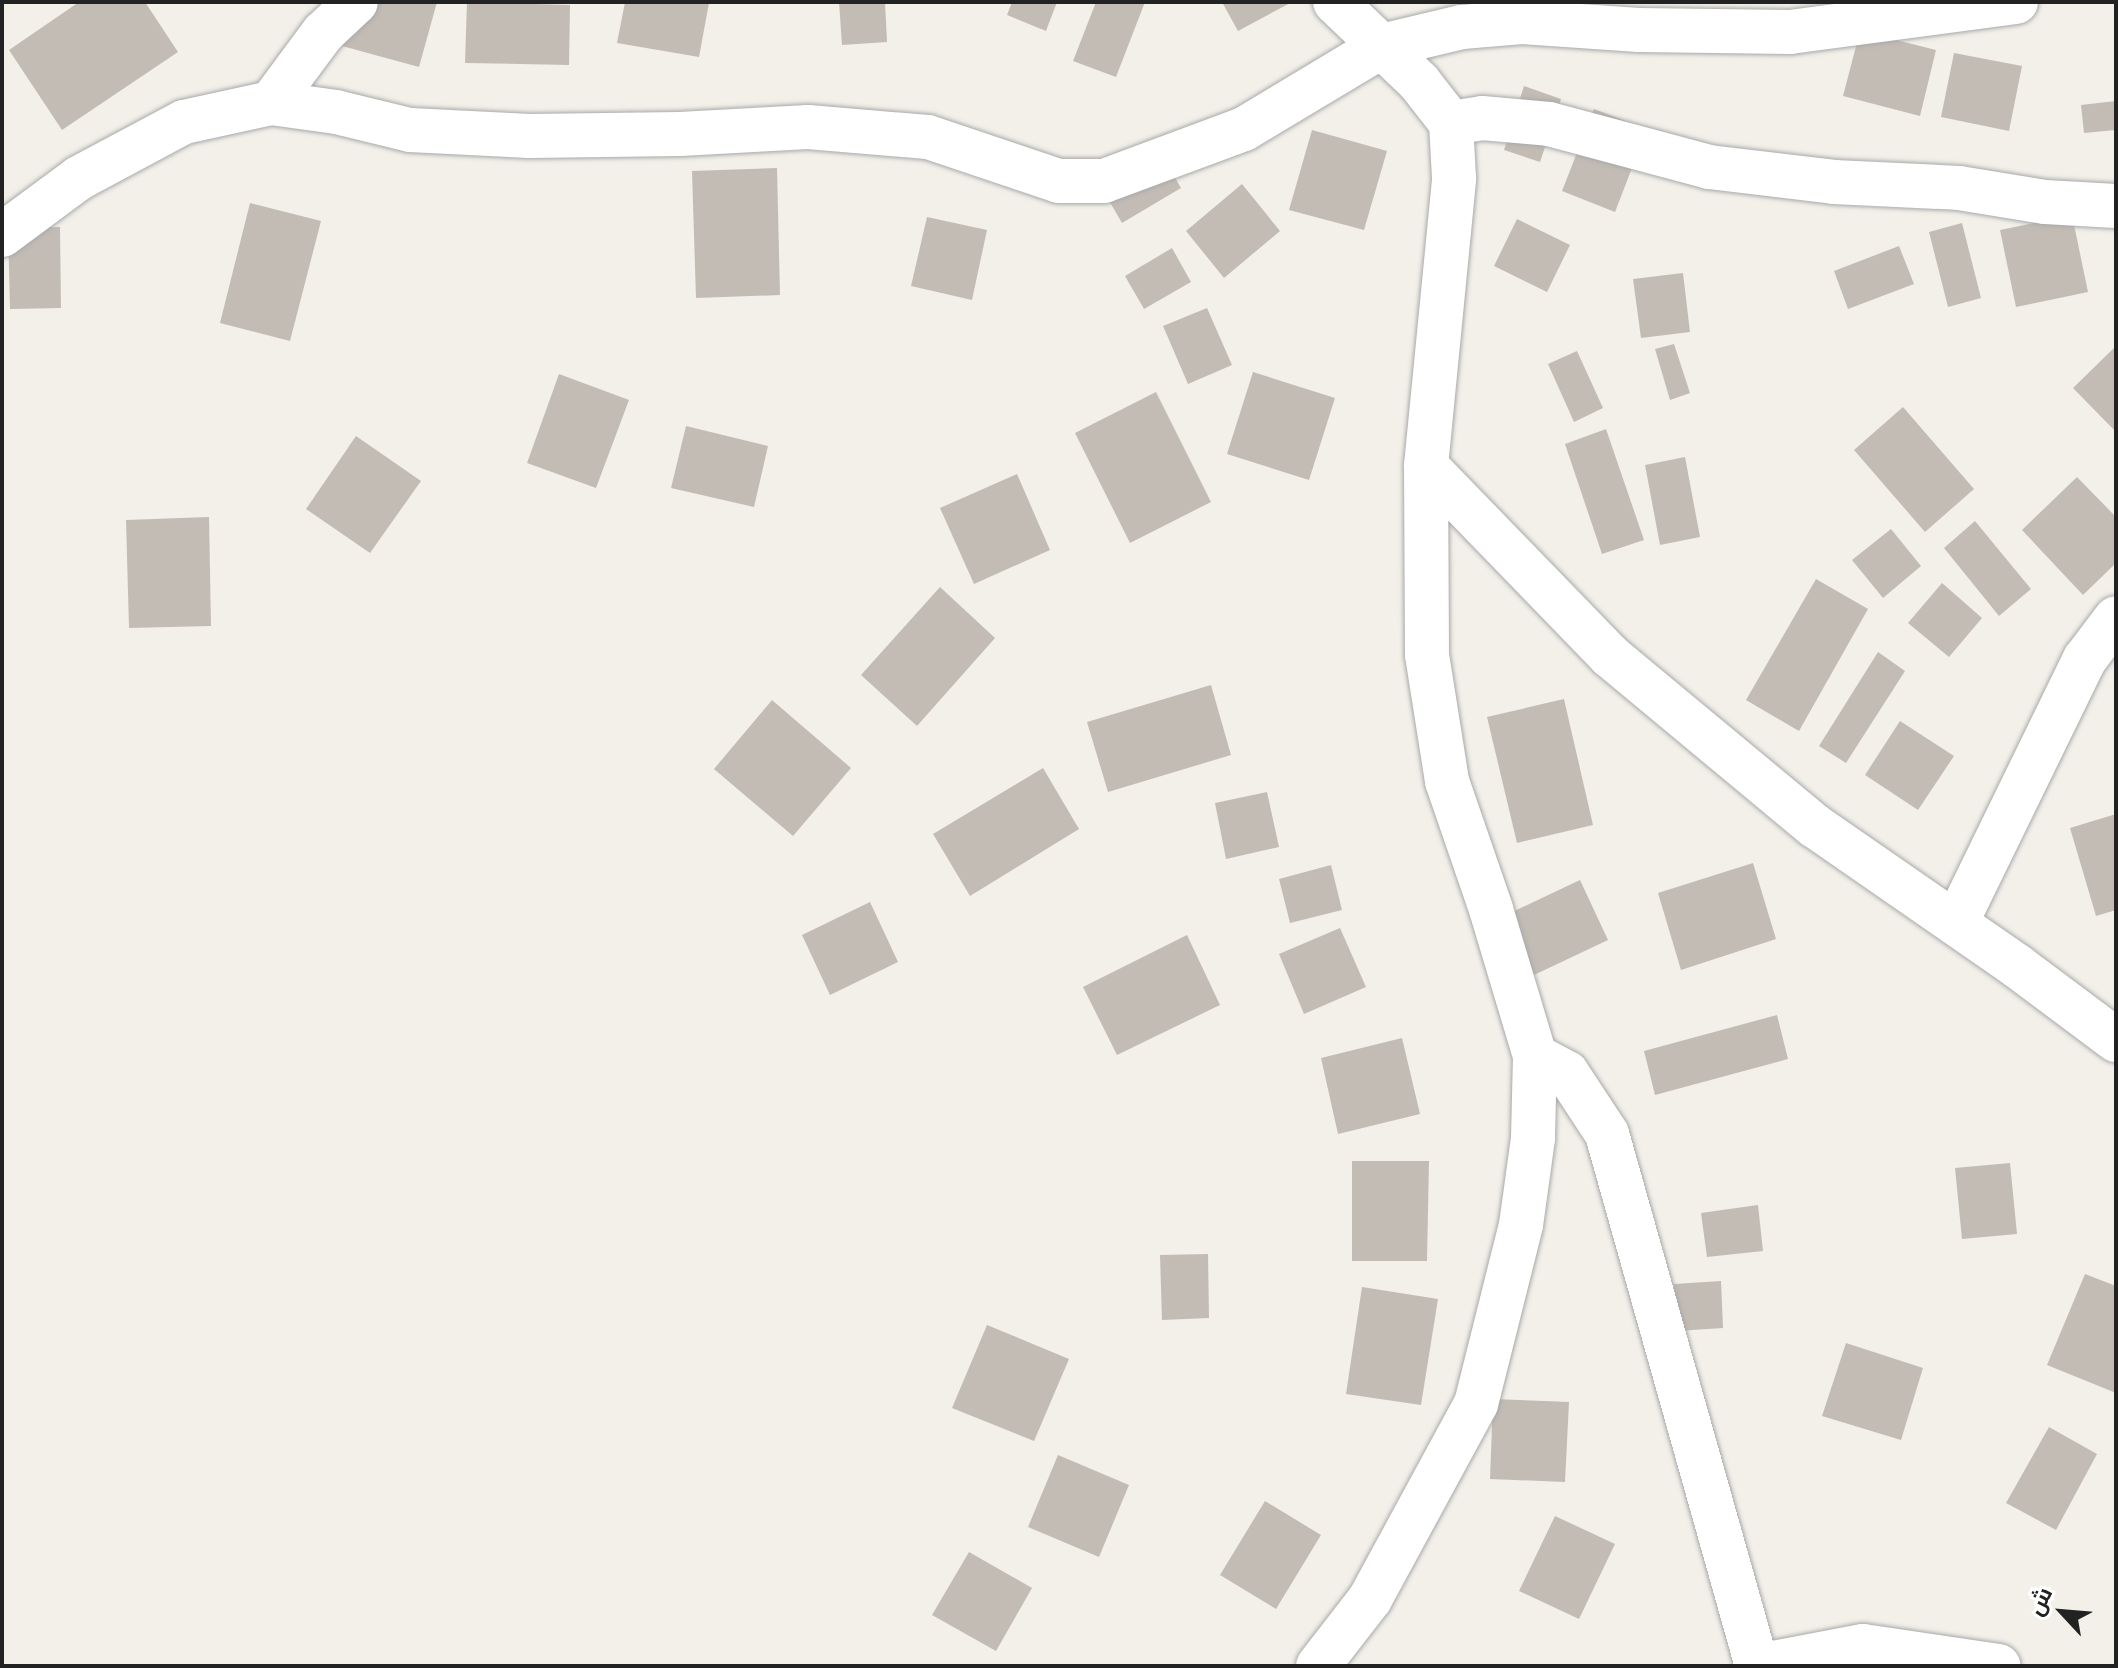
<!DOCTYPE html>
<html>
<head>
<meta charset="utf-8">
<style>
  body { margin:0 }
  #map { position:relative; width:2118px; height:1668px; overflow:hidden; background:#f2f0e9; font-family:Poppins,Cairo,sans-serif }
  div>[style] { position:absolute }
  .building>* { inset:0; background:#c3bcb5 }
  .roads { filter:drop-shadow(0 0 2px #a9a9a9) drop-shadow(0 0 2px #a9a9a9) }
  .minor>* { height:44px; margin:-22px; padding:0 22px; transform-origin:22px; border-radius:22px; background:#fff }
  span { translate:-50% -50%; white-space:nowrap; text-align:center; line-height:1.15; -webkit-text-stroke:6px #fff; paint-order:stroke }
  .frame { position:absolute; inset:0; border:4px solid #222; pointer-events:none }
  .north { position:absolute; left:2022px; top:1572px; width:80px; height:80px; -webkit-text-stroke:6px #fff; paint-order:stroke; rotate:296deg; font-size:22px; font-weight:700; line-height:32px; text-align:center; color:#222 }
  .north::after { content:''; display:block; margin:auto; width:28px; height:36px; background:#222; clip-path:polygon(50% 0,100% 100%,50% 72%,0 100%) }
</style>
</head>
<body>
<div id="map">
  <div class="building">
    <div style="clip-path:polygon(79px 2px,145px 2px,178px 52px,62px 130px,9px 50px)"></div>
    <div style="clip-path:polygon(354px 2px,437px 2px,419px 67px,342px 46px)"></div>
    <div style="clip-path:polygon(467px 2px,570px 5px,569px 65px,465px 63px)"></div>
    <div style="clip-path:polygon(625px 2px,709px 3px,699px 57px,617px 43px)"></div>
    <div style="clip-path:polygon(839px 2px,885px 2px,887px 42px,842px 45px)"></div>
    <div style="clip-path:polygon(1012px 2px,1057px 2px,1046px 31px,1007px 15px)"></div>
    <div style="clip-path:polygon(1096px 2px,1145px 2px,1116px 77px,1073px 61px)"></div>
    <div style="clip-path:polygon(1222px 2px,1292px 2px,1238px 31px)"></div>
    <div style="clip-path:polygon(1860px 31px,1936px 50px,1920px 116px,1843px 96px)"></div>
    <div style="clip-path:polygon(1954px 53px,2022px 66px,2009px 131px,1941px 117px)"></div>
    <div style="clip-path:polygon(1524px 86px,1561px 99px,1540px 162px,1504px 150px)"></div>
    <div style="clip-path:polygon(2116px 101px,2116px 130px,2084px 133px,2081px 105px)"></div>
    <div style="clip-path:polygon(1594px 109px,1647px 129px,1615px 212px,1562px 191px)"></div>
    <div style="clip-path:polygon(1312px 130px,1387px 151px,1364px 230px,1289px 210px)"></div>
    <div style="clip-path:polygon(1159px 150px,1181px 188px,1122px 223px,1100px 185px)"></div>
    <div style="clip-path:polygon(777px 168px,780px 295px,696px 298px,692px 171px)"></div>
    <div style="clip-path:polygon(1242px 184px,1280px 231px,1224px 278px,1186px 231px)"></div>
    <div style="clip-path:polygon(250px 203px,321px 221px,290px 341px,220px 323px)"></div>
    <div style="clip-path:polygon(2072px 215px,2088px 292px,2016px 307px,2000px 230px)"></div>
    <div style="clip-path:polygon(927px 217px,987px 230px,972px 300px,911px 286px)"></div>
    <div style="clip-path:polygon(1517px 219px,1570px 245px,1547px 292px,1494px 266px)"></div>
    <div style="clip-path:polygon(1962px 223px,1981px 298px,1948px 307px,1929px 232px)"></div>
    <div style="clip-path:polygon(60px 227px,61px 308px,10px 309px,8px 228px)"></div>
    <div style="clip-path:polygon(1899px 246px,1914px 284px,1848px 309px,1834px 271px)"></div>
    <div style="clip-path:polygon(1172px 248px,1191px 282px,1144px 309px,1125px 276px)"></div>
    <div style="clip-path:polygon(1683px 273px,1690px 332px,1641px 338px,1633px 279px)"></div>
    <div style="clip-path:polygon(1207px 308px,1232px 365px,1188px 384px,1163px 326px)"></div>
    <div style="clip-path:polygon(1674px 344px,1690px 393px,1670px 400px,1655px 349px)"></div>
    <div style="clip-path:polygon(2116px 346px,2116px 432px,2073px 388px)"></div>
    <div style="clip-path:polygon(1577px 351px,1603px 408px,1574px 422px,1548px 364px)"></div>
    <div style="clip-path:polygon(1253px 372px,1335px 398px,1309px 480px,1227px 454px)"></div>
    <div style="clip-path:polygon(559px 374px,629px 400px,596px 488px,527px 463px)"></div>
    <div style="clip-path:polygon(1156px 392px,1211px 502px,1130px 543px,1075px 433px)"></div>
    <div style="clip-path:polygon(1903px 407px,1974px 489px,1925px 532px,1854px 450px)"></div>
    <div style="clip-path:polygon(686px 426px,768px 446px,754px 507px,671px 488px)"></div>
    <div style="clip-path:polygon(1606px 429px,1644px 540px,1602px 554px,1565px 444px)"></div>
    <div style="clip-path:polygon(356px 436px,421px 481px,370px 553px,306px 509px)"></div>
    <div style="clip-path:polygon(1685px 457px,1700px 537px,1660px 545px,1645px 465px)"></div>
    <div style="clip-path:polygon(1017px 474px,1050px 550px,974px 584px,940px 508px)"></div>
    <div style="clip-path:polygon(2077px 477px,2116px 517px,2116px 563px,2083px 595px,2022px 530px)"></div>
    <div style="clip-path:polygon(209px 517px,211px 626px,129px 628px,126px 520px)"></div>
    <div style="clip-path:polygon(1975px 521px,2031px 589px,1999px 616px,1944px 548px)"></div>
    <div style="clip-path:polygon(1891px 529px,1921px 566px,1883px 598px,1852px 560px)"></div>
    <div style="clip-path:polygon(1816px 579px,1868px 609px,1799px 731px,1746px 700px)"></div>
    <div style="clip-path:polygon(1942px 583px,1982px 618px,1949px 657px,1908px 623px)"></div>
    <div style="clip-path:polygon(940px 587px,995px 638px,917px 726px,861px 675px)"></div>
    <div style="clip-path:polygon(1878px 652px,1905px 671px,1846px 763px,1819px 746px)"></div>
    <div style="clip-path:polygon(1211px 685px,1231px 755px,1108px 792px,1087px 722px)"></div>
    <div style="clip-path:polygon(1564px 699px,1593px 825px,1517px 843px,1487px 717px)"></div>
    <div style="clip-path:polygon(772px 700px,851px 768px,793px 836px,714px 769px)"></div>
    <div style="clip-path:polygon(1900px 721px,1954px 756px,1918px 810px,1865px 775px)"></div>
    <div style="clip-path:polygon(1043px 768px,1079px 829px,970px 896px,933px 834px)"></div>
    <div style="clip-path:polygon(1267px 792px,1279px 847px,1226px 859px,1215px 803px)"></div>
    <div style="clip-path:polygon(2116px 814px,2116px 910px,2096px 916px,2070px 828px)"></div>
    <div style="clip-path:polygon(1753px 863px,1776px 939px,1681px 970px,1658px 893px)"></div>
    <div style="clip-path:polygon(1331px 865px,1342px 910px,1290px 923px,1279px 879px)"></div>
    <div style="clip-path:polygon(1580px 880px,1608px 940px,1534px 975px,1506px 915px)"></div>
    <div style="clip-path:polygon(870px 902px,898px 962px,830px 995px,802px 935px)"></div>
    <div style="clip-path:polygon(1340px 928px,1366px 987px,1304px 1014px,1279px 954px)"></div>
    <div style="clip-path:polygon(1187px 935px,1220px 1005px,1117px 1055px,1083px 987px)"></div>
    <div style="clip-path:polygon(1777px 1015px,1788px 1059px,1655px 1095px,1644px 1051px)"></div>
    <div style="clip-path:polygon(1402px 1038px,1420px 1114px,1338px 1134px,1321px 1058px)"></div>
    <div style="clip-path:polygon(1352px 1161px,1429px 1161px,1427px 1261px,1352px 1261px)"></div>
    <div style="clip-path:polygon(2010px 1163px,2017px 1234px,1962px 1239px,1955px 1168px)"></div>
    <div style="clip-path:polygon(1758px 1205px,1763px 1251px,1707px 1257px,1701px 1213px)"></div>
    <div style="clip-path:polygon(1208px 1254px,1209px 1318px,1162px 1320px,1160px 1255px)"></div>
    <div style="clip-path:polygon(2085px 1274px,2116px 1286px,2116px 1393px,2047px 1365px)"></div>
    <div style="clip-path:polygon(1721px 1281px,1723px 1328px,1677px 1331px,1674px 1284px)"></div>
    <div style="clip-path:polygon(1362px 1287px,1438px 1299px,1421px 1405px,1346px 1394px)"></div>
    <div style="clip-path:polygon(987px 1325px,1069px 1359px,1034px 1441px,952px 1408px)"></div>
    <div style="clip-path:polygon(1846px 1343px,1923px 1368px,1901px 1440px,1822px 1416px)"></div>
    <div style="clip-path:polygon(1493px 1399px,1569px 1402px,1565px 1482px,1490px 1479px)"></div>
    <div style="clip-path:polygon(2049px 1427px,2097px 1454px,2056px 1530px,2006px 1503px)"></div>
    <div style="clip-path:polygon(1058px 1455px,1129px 1485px,1099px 1557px,1028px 1527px)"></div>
    <div style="clip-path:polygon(1265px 1501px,1321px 1535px,1276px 1609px,1220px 1575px)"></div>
    <div style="clip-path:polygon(1555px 1516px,1615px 1544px,1579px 1619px,1519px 1591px)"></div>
    <div style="clip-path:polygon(969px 1552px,1032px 1588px,996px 1651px,932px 1615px)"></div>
  </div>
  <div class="roads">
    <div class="minor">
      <div style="left:271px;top:103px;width:87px;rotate:-53.4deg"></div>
      <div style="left:323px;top:33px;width:45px;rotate:-43.2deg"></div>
      <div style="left:1451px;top:123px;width:31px;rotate:-9deg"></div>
      <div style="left:1482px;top:118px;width:67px;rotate:5.1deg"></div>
      <div style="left:1549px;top:124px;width:166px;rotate:15deg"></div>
      <div style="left:1709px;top:167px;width:126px;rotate:6.8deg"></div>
      <div style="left:1834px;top:182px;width:125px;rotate:2.7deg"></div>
      <div style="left:1959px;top:188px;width:87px;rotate:9.2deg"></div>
      <div style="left:2045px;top:202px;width:71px;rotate:3.2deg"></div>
      <div style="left:2px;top:235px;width:96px;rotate:-36.5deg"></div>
      <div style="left:79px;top:178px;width:119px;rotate:-28.1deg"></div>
      <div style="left:184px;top:122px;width:89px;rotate:-12.3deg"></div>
      <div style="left:271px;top:103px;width:66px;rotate:7.9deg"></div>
      <div style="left:336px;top:112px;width:76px;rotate:13.7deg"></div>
      <div style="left:410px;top:130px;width:120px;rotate:2.9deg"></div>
      <div style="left:530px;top:136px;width:150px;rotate:-0.8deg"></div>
      <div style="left:680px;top:134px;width:128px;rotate:-3.1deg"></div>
      <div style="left:808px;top:127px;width:120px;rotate:4.8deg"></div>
      <div style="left:928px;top:137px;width:138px;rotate:18.6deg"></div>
      <div style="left:1059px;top:181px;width:45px"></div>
      <div style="left:1104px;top:181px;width:149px;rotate:-20.4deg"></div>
      <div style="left:1244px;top:129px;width:161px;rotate:-31deg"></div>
      <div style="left:1382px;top:46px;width:82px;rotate:-13.4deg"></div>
      <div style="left:1462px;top:27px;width:60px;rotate:-4.8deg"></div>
      <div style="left:1522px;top:22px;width:117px;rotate:3.9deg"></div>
      <div style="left:1639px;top:30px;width:151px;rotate:0.8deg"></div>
      <div style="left:1790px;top:32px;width:228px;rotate:-7.6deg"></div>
      <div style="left:1426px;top:466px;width:264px;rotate:45.9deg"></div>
      <div style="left:1610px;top:656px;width:266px;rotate:39.7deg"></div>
      <div style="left:1815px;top:826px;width:246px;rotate:34.7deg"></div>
      <div style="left:2017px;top:966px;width:124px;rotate:36.8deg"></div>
      <div style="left:1956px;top:923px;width:294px;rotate:-64deg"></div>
      <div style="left:2085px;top:659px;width:51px;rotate:-52.9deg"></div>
      <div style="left:1535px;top:1056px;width:36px;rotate:28deg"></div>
      <div style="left:1567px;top:1073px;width:73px;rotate:56.7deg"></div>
      <div style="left:1607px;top:1134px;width:553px;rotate:74.25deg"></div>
      <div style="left:1318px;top:1666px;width:85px;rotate:-52.2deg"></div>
      <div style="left:1370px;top:1599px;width:222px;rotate:-61.5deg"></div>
      <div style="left:1476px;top:1404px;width:185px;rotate:-75.9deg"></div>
      <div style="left:1521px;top:1225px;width:88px;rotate:-82.1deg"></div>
      <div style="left:1533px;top:1138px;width:82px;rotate:-88.6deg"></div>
      <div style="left:1535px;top:1056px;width:153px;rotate:-106.7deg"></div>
      <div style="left:1491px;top:909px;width:135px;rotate:-109deg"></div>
      <div style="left:1447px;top:781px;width:128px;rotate:-99deg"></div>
      <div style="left:1427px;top:655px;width:189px;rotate:-90.3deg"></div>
      <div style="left:1426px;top:466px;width:289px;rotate:-84.4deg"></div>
      <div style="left:1454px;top:178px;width:55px;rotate:-93.1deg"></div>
      <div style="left:1451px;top:123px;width:52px;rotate:-128deg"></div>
      <div style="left:1419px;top:82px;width:116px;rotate:-136.4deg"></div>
      <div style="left:1757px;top:1666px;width:108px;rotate:-10.7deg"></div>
      <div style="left:1863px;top:1646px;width:137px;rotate:8.4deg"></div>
    </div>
  </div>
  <div class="frame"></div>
  <div class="north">ش</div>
</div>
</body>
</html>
